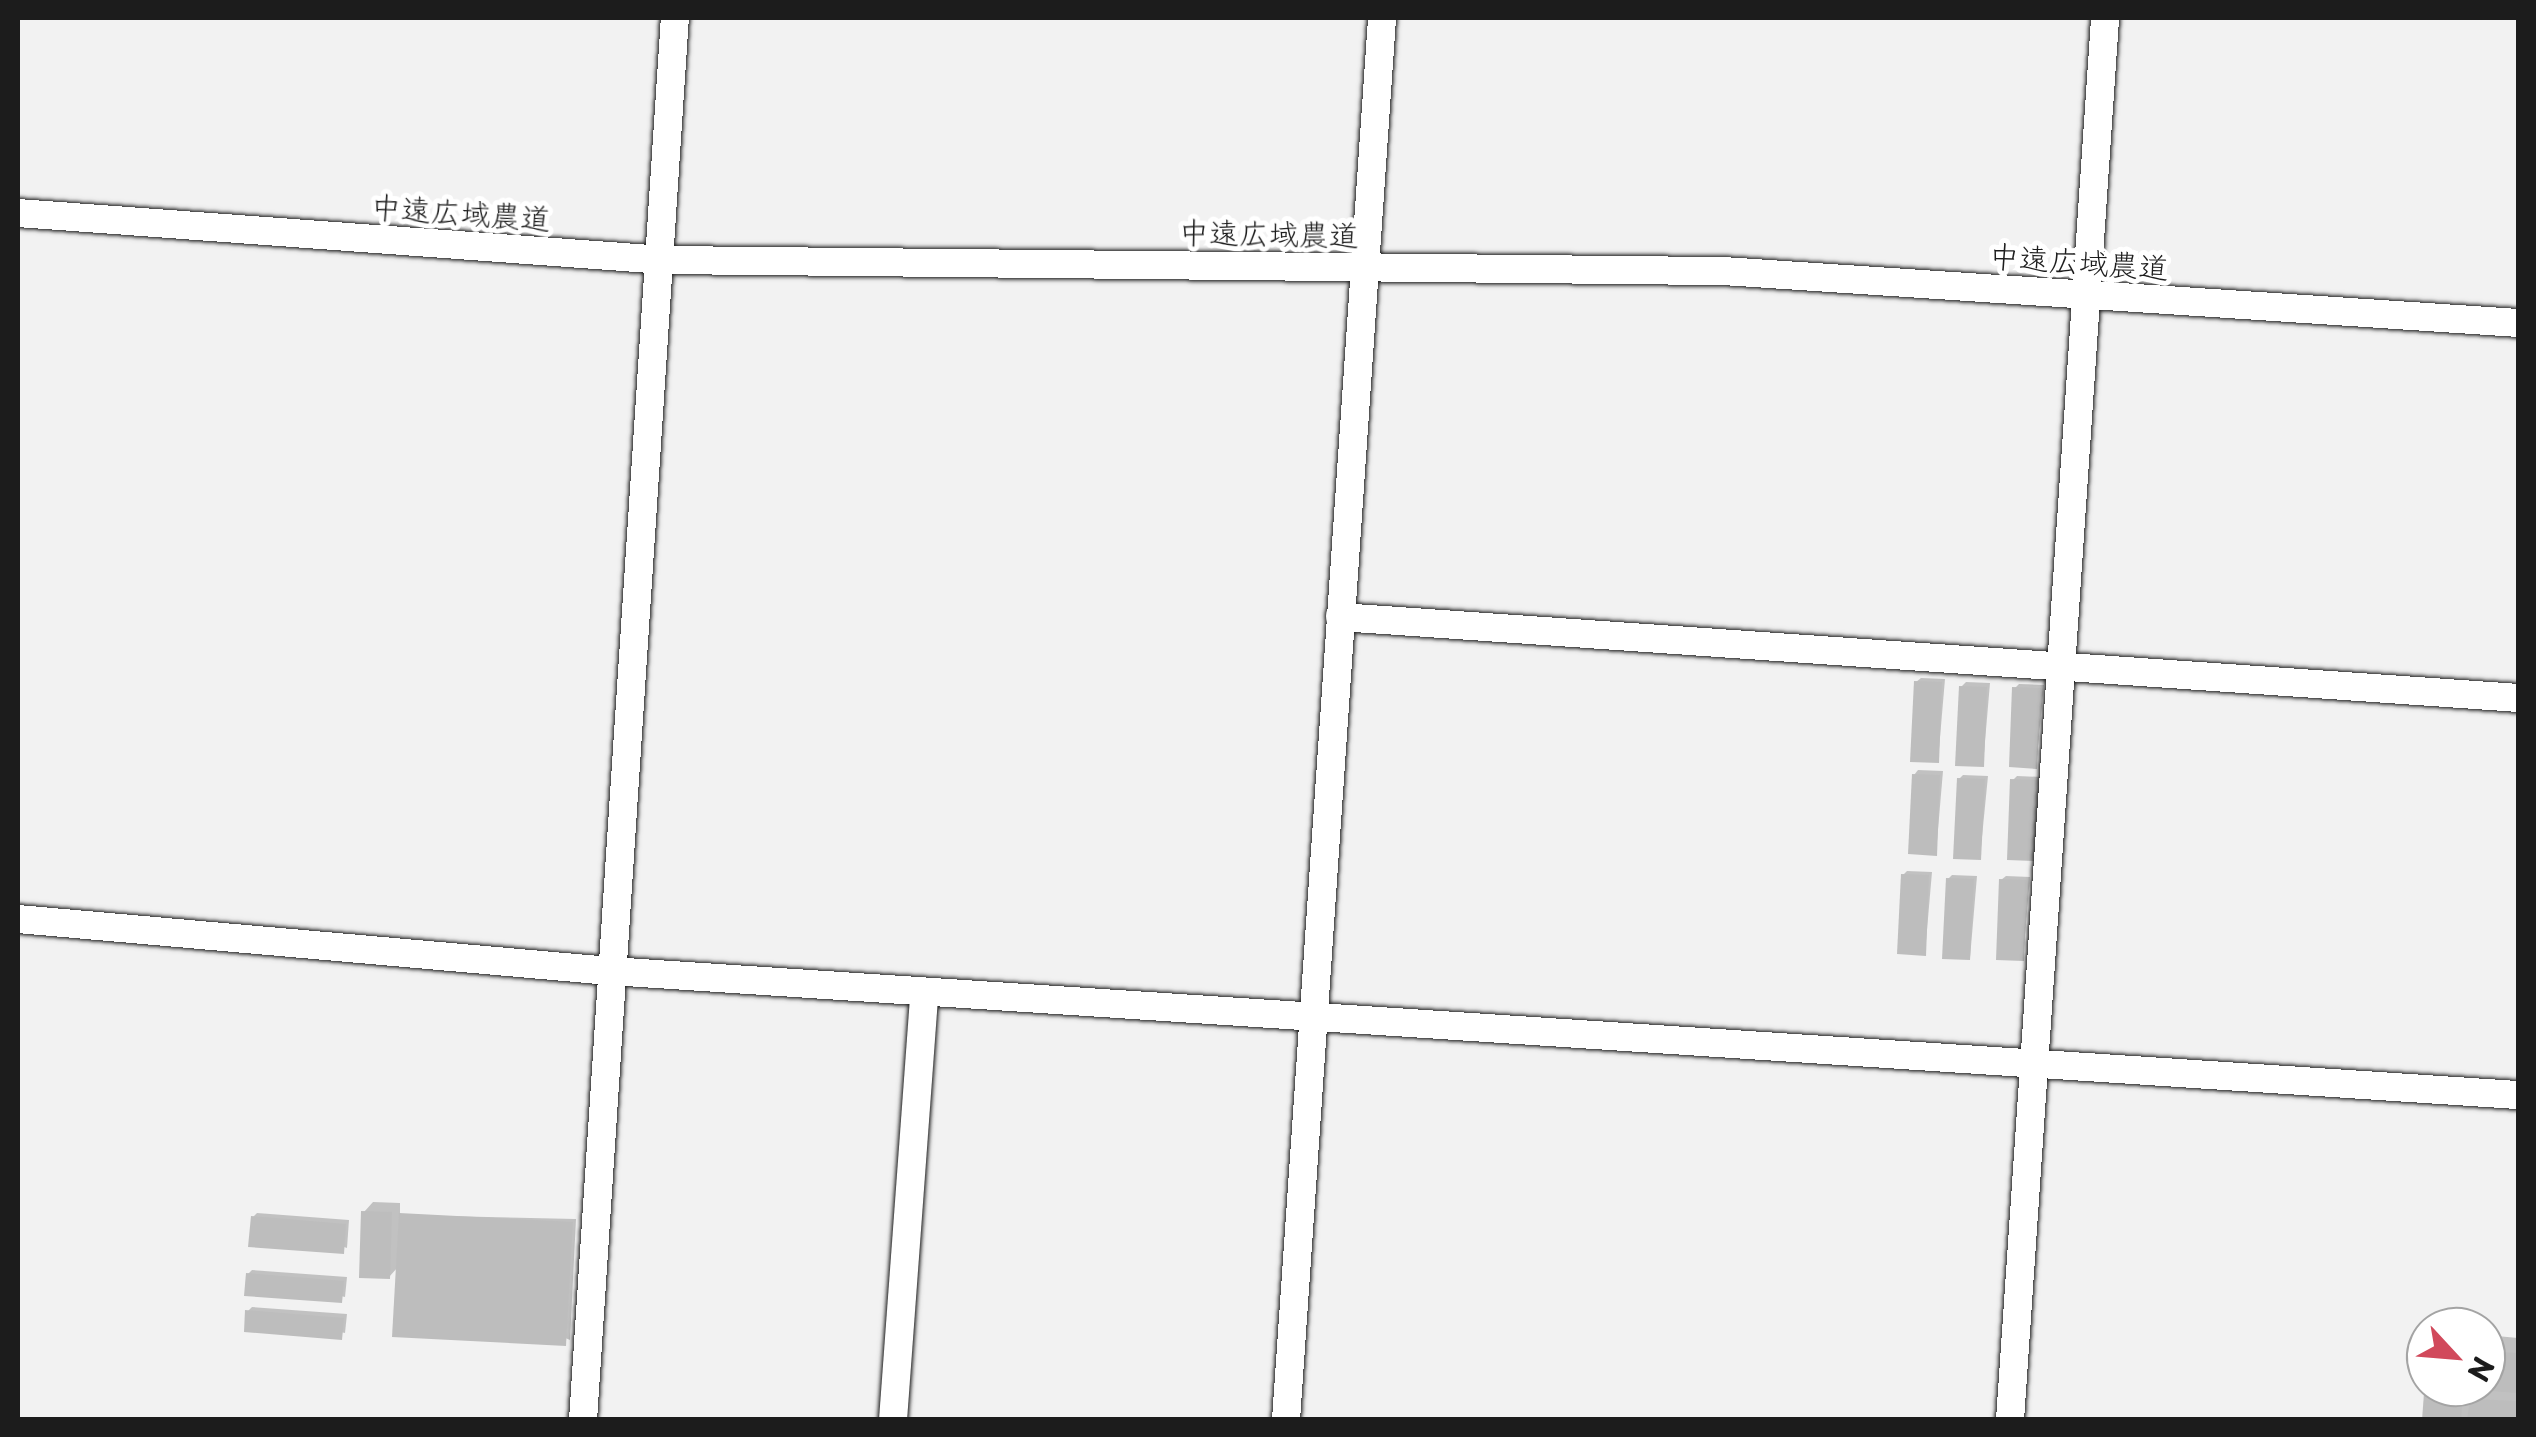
<!DOCTYPE html>
<html>
<head>
<meta charset="utf-8">
<style>
  body { margin:0 }
  #map { position:relative; width:2536px; height:1437px; overflow:hidden; background:#f2f2f2; font-family:"Playpen Sans","Klee One",sans-serif }
  div>[style] { position:absolute }
  .shadow>* { inset:0; background:#0003 }
  .building>* { inset:0; background:#bdbdbd }
  .roads { filter:drop-shadow(0 0 2px #1c1c1c) drop-shadow(0 0 2px #1c1c1c) }
  .minor>* { height:28px; margin:-14px; padding:0 14px; transform-origin:14px; border-radius:14px; background:#fff }
  span { translate:-50% -50%; white-space:nowrap; text-align:center; line-height:1.15; -webkit-text-stroke:10px #fff; paint-order:stroke }
  .street-label { font-size:30px; color:#1c1c1c }
  .frame { position:absolute; inset:0; border:20px solid #1c1c1c; pointer-events:none }
  .north { position:absolute; left:2406px; top:1307px; width:100px; height:100px; box-sizing:border-box; background:#fff; border:2px solid #a4a4a4; border-radius:50%; rotate:116deg; font-size:28px; font-weight:700; line-height:40px; text-align:center; color:#1c1c1c }
  .north::after { content:''; display:block; margin:auto; width:35px; height:45px; background:#d1495b; clip-path:polygon(50% 0,100% 100%,50% 72%,0 100%) }
</style>
</head>
<body>
<div id="map">
  <div class="shadow">
    <div style="clip-path:polygon(1921px 678px,1945px 679px,1938px 761px,1916px 682px)"></div>
    <div style="clip-path:polygon(1966px 682px,1990px 683px,1983px 765px,1961px 687px)"></div>
    <div style="clip-path:polygon(2019px 684px,2044px 685px,2036px 766px,2015px 688px)"></div>
    <div style="clip-path:polygon(1918px 770px,1943px 771px,1936px 853px,1914px 775px)"></div>
    <div style="clip-path:polygon(1963px 775px,1988px 776px,1980px 857px,1959px 779px)"></div>
    <div style="clip-path:polygon(2017px 776px,2042px 777px,2038px 854px,2013px 780px)"></div>
    <div style="clip-path:polygon(1907px 871px,1932px 872px,1925px 953px,1903px 875px)"></div>
    <div style="clip-path:polygon(1952px 875px,1977px 876px,1970px 958px,1948px 879px)"></div>
    <div style="clip-path:polygon(2006px 876px,2030px 877px,2023px 958px,2001px 880px)"></div>
    <div style="clip-path:polygon(373px 1202px,400px 1203px,400px 1215px,576px 1219px,570px 1340px,398px 1267px,389px 1277px,364px 1212px)"></div>
    <div style="clip-path:polygon(257px 1213px,349px 1220px,347px 1248px,253px 1217px)"></div>
    <div style="clip-path:polygon(252px 1270px,347px 1277px,345px 1297px,248px 1274px)"></div>
    <div style="clip-path:polygon(252px 1307px,347px 1314px,345px 1333px,248px 1311px)"></div>
    <div style="clip-path:polygon(2486px 1335px,2518px 1338px,2518px 1420px,2425px 1420px,2433px 1387px,2486px 1387px)"></div>
  </div>
  <div class="building">
    <div style="clip-path:polygon(1914px 681px,1942px 682px,1939px 763px,1910px 762px)"></div>
    <div style="clip-path:polygon(1959px 686px,1987px 687px,1984px 767px,1955px 766px)"></div>
    <div style="clip-path:polygon(2012px 687px,2041px 688px,2037px 769px,2009px 767px)"></div>
    <div style="clip-path:polygon(1912px 774px,1940px 775px,1937px 856px,1908px 854px)"></div>
    <div style="clip-path:polygon(1957px 778px,1985px 779px,1981px 860px,1953px 859px)"></div>
    <div style="clip-path:polygon(2010px 779px,2039px 780px,2035px 861px,2007px 860px)"></div>
    <div style="clip-path:polygon(1901px 874px,1929px 875px,1926px 956px,1897px 954px)"></div>
    <div style="clip-path:polygon(1946px 878px,1974px 879px,1970px 960px,1942px 959px)"></div>
    <div style="clip-path:polygon(1999px 879px,2027px 880px,2024px 961px,1996px 960px)"></div>
    <div style="clip-path:polygon(361px 1211px,392px 1212px,390px 1279px,359px 1278px)"></div>
    <div style="clip-path:polygon(399px 1213px,573px 1222px,566px 1346px,392px 1337px)"></div>
    <div style="clip-path:polygon(251px 1216px,346px 1224px,344px 1254px,248px 1247px)"></div>
    <div style="clip-path:polygon(246px 1273px,344px 1281px,342px 1303px,244px 1296px)"></div>
    <div style="clip-path:polygon(245px 1310px,344px 1318px,342px 1340px,244px 1332px)"></div>
    <div style="clip-path:polygon(2486px 1351px,2518px 1353px,2518px 1393px,2477px 1390px,2486px 1387px)"></div>
    <div style="clip-path:polygon(2424px 1393px,2463px 1396px,2461px 1420px,2422px 1420px)"></div>
    <div style="clip-path:polygon(2470px 1399px,2518px 1401px,2518px 1420px,2467px 1420px)"></div>
  </div>
  <div class="roads">
    <div class="minor">
      <div style="left:18px;top:213px;width:648px;rotate:4.16deg"></div>
      <div style="left:664px;top:260px;width:1059px;rotate:0.6deg"></div>
      <div style="left:1723px;top:271px;width:797px;rotate:3.74deg"></div>
      <div style="left:1340px;top:617px;width:1181px;rotate:3.93deg"></div>
      <div style="left:18px;top:919px;width:594px;rotate:5.02deg"></div>
      <div style="left:610px;top:971px;width:1912px;rotate:3.72deg"></div>
      <div style="left:583px;top:1420px;width:1405px;rotate:-86.25deg"></div>
      <div style="left:893px;top:1420px;width:428px;rotate:-85.8deg"></div>
      <div style="left:1286px;top:1420px;width:1405px;rotate:-86.08deg"></div>
      <div style="left:2010px;top:1420px;width:1405px;rotate:-86.12deg"></div>
    </div>
  </div>
  <div class="street-label">
    <span style="left:461px;top:212px;rotate:4deg">中遠広域農道</span>
    <span style="left:1269px;top:233px;rotate:1deg">中遠広域農道</span>
    <span style="left:2079px;top:261px;rotate:4deg">中遠広域農道</span>
  </div>
  <div class="frame"></div>
  <div class="north">N</div>
</div>
</body>
</html>
